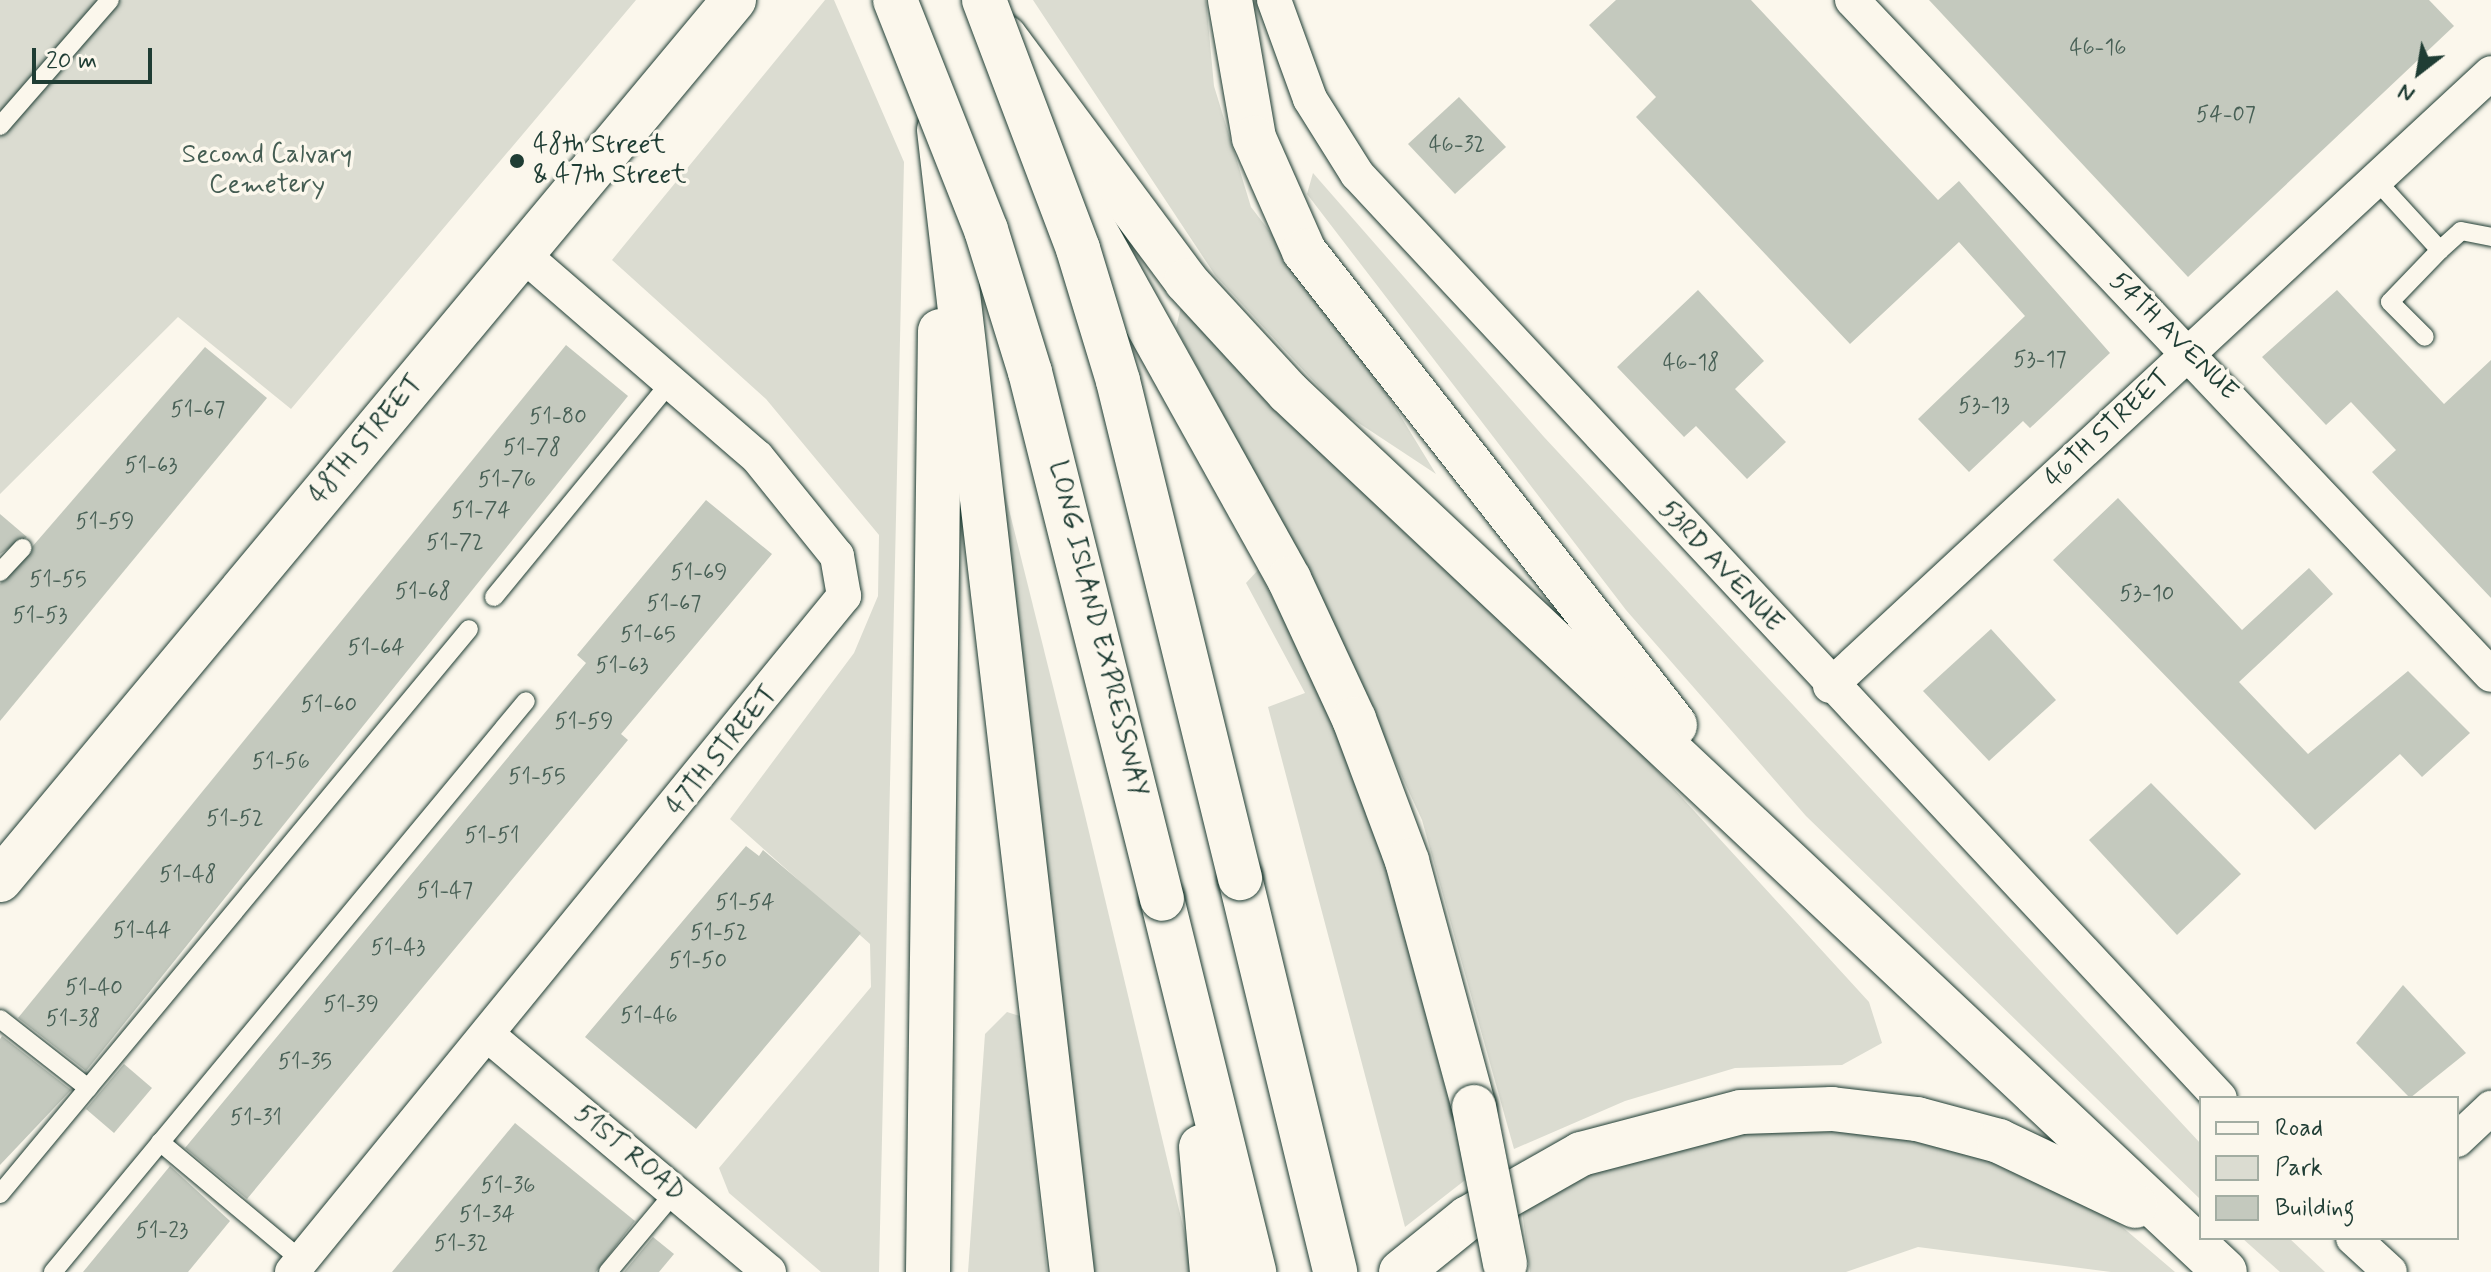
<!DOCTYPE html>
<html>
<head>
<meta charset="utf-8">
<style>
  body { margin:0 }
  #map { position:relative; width:2491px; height:1272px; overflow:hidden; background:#fbf7ec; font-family:Mynerve,sans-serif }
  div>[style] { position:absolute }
  .green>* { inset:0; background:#dbdcd1 }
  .building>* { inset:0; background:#c4c9be }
  .roads { filter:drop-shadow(0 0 2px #1f3d34) drop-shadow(0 0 2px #1f3d34) }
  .service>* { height:18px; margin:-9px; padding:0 9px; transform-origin:9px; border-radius:9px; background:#fbf7ec }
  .minor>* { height:34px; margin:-17px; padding:0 17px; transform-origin:17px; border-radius:17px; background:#fbf7ec }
  .tertiary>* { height:44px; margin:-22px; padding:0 22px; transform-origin:22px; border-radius:22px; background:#fbf7ec }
  .motorway>* { height:44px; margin:-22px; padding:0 22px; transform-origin:22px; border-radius:22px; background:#fbf7ec }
  .bridges { filter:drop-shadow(0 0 2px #1f3d34) drop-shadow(0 0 2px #1f3d34) }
  .motorway-bridge>* { height:44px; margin:-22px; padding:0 22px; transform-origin:22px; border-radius:22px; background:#fbf7ec }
  .dots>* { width:22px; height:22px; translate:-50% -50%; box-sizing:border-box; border:4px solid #fbf7ec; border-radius:50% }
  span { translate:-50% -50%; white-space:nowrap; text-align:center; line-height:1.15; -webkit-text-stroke:7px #fbf7ec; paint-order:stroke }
  .number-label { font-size:22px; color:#486056 }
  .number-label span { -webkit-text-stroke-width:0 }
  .poi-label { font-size:26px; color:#1f3d34 }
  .left { translate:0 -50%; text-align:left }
  .park-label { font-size:26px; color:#455d53 }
  .street-label { font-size:26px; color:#1f3d34 }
  .legend { position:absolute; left:2199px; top:1096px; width:260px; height:144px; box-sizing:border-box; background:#fbf7ec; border:2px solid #a3ada2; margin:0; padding:10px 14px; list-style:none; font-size:24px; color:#1f3d34 }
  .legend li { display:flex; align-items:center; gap:16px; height:40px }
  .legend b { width:40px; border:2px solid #a3ada2 }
  .north { position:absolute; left:2379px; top:32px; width:80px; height:80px; -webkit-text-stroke:6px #fbf7ec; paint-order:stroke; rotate:211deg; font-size:22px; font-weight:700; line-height:32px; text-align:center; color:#1f3d34 }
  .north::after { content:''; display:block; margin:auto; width:28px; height:36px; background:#1f3d34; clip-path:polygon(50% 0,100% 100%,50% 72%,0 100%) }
  .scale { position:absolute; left:32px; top:48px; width:120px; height:36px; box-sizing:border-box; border:4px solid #1f3d34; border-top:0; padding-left:10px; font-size:24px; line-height:28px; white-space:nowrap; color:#1f3d34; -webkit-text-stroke:6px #fbf7ec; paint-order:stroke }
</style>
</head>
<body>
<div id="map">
  <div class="green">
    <div style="clip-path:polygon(0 0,636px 0,291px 409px,178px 317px,0 494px)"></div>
    <div style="clip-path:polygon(825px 0,834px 0,904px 162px,879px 1272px,821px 1272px,729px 1193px,719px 1168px,871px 987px,870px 944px,730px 819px,854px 653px,878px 596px,879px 535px,766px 399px,612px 260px)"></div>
    <div style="clip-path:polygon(1033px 0,1206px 0,1214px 86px,1251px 207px,1359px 348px,1436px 474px,1342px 412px,1215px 275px)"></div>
    <div style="clip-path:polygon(1313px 173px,1544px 437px,2201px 1144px,2201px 1200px,1806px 816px,1626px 610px,1307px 194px)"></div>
    <div style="clip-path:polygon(1182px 302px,1394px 523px,1620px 730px,1869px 1002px,1882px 1043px,1842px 1065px,1735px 1068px,1625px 1101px,1514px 1149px,1422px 820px,1302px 559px,1176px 328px)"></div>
    <div style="clip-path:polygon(992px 441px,1084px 811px,1194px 1272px,1091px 1272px)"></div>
    <div style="clip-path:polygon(1258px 570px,1325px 699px,1386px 866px,1469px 1177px,1405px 1227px,1268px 707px,1305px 693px,1246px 583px)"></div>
    <div style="clip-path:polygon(1007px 1012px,1020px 1016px,1047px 1272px,968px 1272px,985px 1034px)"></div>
    <div style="clip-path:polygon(1831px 1123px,1955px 1135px,2079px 1190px,2175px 1272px,2111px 1272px,1918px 1247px,1846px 1272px,1530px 1272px,1521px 1203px,1654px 1139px)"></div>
    <div style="clip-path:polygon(2242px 1238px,2289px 1238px,2325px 1272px,2280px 1272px)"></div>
  </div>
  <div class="building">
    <div style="clip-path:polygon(1616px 0,1751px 0,1938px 200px,1959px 181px,2110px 353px,2030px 428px,2023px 421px,1969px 472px,1918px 419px,2025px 316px,1959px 242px,1850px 344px,1636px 117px,1656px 97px,1589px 25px)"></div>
    <div style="clip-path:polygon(1929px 0,2429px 0,2454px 26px,2188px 277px)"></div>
    <div style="clip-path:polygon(1459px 97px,1506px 147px,1455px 194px,1408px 144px)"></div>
    <div style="clip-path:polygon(1698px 290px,1764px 361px,1735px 389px,1786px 442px,1747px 479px,1696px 426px,1684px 437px,1617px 367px)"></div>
    <div style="clip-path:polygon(2337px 290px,2444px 404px,2491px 360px,2491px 598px,2372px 472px,2396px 450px,2351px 402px,2326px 425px,2262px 357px)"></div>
    <div style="clip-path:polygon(566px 345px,628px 396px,86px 1071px,18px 1018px)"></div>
    <div style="clip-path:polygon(205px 347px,267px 398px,0 721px,0 584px)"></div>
    <div style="clip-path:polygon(2118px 498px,2242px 630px,2309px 568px,2333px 594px,2239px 682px,2308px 754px,2408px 671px,2470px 733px,2422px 777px,2400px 754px,2315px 830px,2053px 560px)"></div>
    <div style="clip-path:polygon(706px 500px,772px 554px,621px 734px,628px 740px,247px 1199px,185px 1148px,586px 663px,577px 655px)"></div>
    <div style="clip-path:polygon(0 514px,27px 537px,0 554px)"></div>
    <div style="clip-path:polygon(1991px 629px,2056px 700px,1989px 761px,1923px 691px)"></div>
    <div style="clip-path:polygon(2151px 783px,2241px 874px,2177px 935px,2089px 840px)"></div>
    <div style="clip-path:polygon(746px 846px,759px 856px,763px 850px,861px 933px,696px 1129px,585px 1037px)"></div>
    <div style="clip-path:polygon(2403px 985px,2466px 1053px,2410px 1098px,2356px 1043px)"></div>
    <div style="clip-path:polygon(2px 1036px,71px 1090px,0 1165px,0 1039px)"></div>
    <div style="clip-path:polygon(124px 1064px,152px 1088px,114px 1133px,86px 1109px)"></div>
    <div style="clip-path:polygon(515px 1123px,635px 1221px,596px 1272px,392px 1272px)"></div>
    <div style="clip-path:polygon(170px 1166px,230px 1221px,188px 1272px,83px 1272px)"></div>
    <div style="clip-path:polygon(653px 1237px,674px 1254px,659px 1272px,624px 1272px)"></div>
  </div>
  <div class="roads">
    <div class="service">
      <div style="left:0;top:126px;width:167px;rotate:-48.9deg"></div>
      <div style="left:2376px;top:180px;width:95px;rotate:47.6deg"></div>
      <div style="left:2440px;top:250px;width:72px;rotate:133.9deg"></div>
      <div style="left:2390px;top:302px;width:49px;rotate:45deg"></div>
      <div style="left:2440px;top:250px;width:28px;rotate:-42deg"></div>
      <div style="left:2461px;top:231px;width:31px;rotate:11deg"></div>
      <div style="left:0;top:572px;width:33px;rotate:-47deg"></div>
      <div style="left:494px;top:597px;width:283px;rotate:-50.6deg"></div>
      <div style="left:0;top:1019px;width:112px;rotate:38.1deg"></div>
      <div style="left:160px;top:1142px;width:184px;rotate:39.9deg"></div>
      <div style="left:0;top:1194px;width:734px;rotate:-50.3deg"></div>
      <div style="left:53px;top:1272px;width:741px;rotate:-50.36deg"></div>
      <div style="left:608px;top:1272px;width:104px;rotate:-50.1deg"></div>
    </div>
    <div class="minor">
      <div style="left:1274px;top:0;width:105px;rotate:70deg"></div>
      <div style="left:1310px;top:99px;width:89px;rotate:57.9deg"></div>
      <div style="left:1357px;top:174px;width:1264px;rotate:46.96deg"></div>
      <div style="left:1852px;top:0;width:929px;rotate:46.57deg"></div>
      <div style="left:1830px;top:686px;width:901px;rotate:-42.84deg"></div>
      <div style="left:489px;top:1036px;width:366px;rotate:40.1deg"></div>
      <div style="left:2457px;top:1140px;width:47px;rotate:-43.3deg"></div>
      <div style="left:2353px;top:1238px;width:50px;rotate:42.6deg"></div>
      <div style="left:292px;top:1272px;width:873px;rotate:-50.77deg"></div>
      <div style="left:844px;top:596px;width:41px;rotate:-99.9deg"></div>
      <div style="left:837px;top:556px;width:127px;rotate:-128.9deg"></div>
      <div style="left:757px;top:457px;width:310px;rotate:-139.1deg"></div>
    </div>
    <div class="tertiary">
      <div style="left:0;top:880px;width:1146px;rotate:-50.17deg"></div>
    </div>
    <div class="motorway">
      <div style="left:1230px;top:0;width:140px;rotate:80.1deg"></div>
      <div style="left:1254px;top:138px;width:124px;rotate:66.1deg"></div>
      <div style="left:1304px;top:251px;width:602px;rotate:51.95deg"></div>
      <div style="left:1005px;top:37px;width:304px;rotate:53.4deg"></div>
      <div style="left:1186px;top:281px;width:151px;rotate:47.4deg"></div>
      <div style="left:1288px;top:392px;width:1285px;rotate:43.2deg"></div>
      <div style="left:939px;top:130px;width:1150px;rotate:83.36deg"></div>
      <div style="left:1063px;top:173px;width:465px;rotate:60.9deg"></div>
      <div style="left:1289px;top:579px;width:154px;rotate:65.1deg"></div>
      <div style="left:1354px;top:719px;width:152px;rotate:69.5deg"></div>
      <div style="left:1407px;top:861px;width:255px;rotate:74.8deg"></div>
      <div style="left:1240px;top:878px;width:405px;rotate:76.4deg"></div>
      <div style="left:1162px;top:899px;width:384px;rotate:76.1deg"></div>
      <div style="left:1201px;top:1147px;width:125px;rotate:85deg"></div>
      <div style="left:928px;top:1272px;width:941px;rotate:-89.27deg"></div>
      <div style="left:1401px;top:1272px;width:86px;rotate:-38.9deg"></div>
      <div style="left:1468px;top:1218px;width:130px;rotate:-29.5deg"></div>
      <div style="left:1581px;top:1154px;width:165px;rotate:-14.7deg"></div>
      <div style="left:1741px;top:1112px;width:91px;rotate:-1.9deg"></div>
      <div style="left:1832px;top:1109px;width:86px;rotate:6.7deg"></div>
      <div style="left:1917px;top:1119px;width:85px;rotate:15deg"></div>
      <div style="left:1999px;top:1141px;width:151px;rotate:25.5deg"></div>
    </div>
  </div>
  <div class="bridges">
    <div class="motorway-bridge">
      <div style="left:895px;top:0;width:247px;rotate:68.4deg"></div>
      <div style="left:986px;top:230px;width:149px;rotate:72.8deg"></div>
      <div style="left:1030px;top:372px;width:543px;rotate:75.94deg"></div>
      <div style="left:984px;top:0;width:266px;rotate:69.3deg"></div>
      <div style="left:1078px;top:249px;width:138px;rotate:73.1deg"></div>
      <div style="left:1118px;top:381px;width:512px;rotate:76.21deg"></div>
      <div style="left:1474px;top:1107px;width:160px;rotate:78.8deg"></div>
    </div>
  </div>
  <div class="dots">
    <div style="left:517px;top:161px;background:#1f3d34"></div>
  </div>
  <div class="number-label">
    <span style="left:2098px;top:49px">46-16</span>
    <span style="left:2226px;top:116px">54-07</span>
    <span style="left:1457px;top:146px">46-32</span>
    <span style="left:2040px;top:361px">53-17</span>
    <span style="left:1691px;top:364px">46-18</span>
    <span style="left:1984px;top:407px">53-13</span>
    <span style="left:198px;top:411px">51-67</span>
    <span style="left:558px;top:418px">51-80</span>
    <span style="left:532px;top:449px">51-78</span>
    <span style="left:151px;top:467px">51-63</span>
    <span style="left:507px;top:481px">51-76</span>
    <span style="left:481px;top:512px">51-74</span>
    <span style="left:105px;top:523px">51-59</span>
    <span style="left:455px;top:544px">51-72</span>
    <span style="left:699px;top:574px">51-69</span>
    <span style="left:58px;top:581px">51-55</span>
    <span style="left:423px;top:593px">51-68</span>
    <span style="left:2147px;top:595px">53-10</span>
    <span style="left:674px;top:605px">51-67</span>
    <span style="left:40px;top:617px">51-53</span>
    <span style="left:648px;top:636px">51-65</span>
    <span style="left:376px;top:649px">51-64</span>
    <span style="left:622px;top:667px">51-63</span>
    <span style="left:329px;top:706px">51-60</span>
    <span style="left:584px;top:723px">51-59</span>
    <span style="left:281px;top:763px">51-56</span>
    <span style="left:537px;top:778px">51-55</span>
    <span style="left:235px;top:820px">51-52</span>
    <span style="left:492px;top:837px">51-51</span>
    <span style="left:188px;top:876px">51-48</span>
    <span style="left:445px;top:892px">51-47</span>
    <span style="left:745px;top:904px">51-54</span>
    <span style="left:142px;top:932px">51-44</span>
    <span style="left:719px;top:934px">51-52</span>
    <span style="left:398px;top:949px">51-43</span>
    <span style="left:698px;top:962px">51-50</span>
    <span style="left:94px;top:989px">51-40</span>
    <span style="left:351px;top:1006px">51-39</span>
    <span style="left:649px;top:1017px">51-46</span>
    <span style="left:73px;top:1020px">51-38</span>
    <span style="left:305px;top:1063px">51-35</span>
    <span style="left:256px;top:1119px">51-31</span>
    <span style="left:508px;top:1187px">51-36</span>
    <span style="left:487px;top:1216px">51-34</span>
    <span style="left:162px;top:1232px">51-23</span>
    <span style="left:461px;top:1245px">51-32</span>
  </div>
  <div class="poi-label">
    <span class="left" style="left:533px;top:161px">48th Street<br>&amp; 47th Street</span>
  </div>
  <div class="park-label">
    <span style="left:267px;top:171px">Second Calvary<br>Cemetery</span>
  </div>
  <div class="street-label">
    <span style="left:2173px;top:337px;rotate:45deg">54TH AVENUE</span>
    <span style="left:2108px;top:429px;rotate:-43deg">46TH STREET</span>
    <span style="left:367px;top:440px;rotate:-50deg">48TH STREET</span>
    <span style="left:1720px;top:567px;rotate:47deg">53RD AVENUE</span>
    <span style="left:1097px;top:629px;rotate:76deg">LONG ISLAND EXPRESSWAY</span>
    <span style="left:723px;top:751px;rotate:-51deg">47TH STREET</span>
    <span style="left:629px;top:1154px;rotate:40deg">51ST ROAD</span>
  </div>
  <ul class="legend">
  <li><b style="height:10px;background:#fbf7ec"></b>Road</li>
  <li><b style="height:22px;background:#dbdcd1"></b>Park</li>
  <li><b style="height:22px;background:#c4c9be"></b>Building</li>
  </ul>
  <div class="north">N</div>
  <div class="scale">20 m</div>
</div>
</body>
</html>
